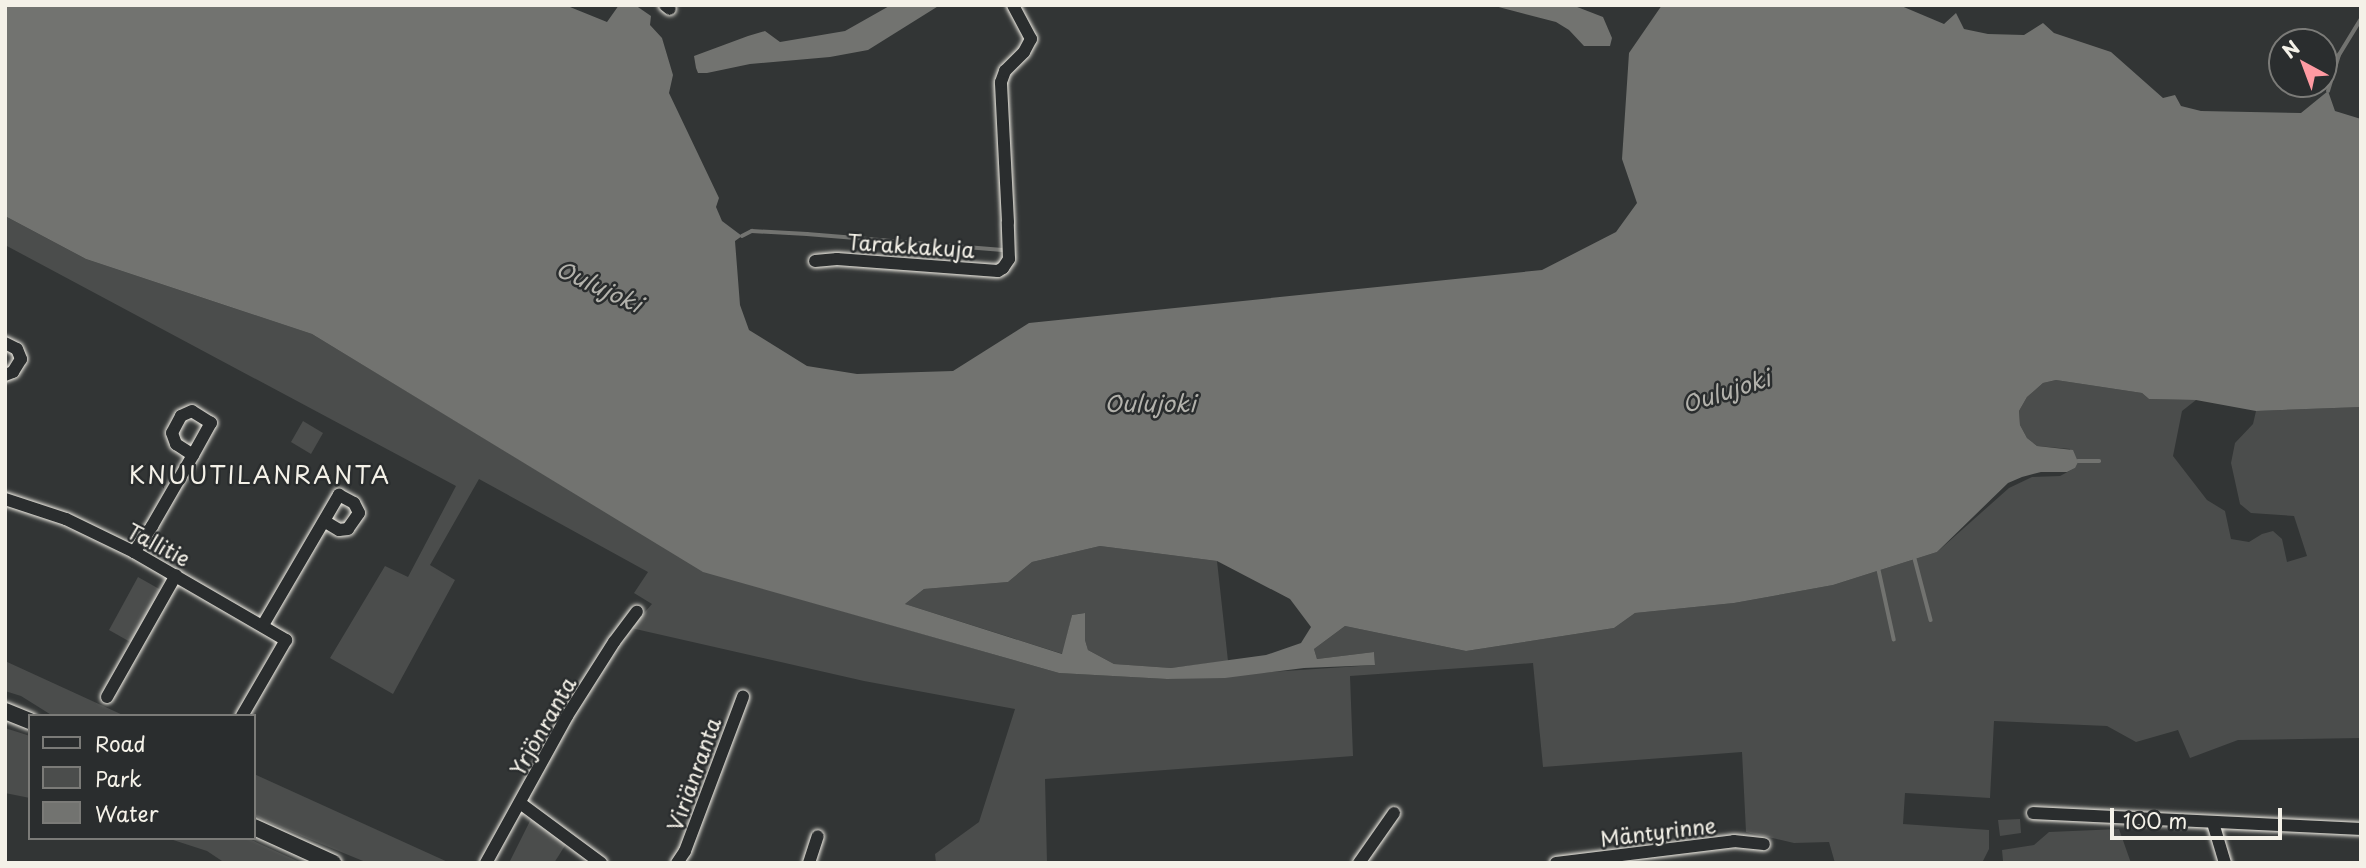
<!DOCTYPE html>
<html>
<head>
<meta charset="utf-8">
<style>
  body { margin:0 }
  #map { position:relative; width:2366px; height:868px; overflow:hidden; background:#323535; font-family:"Playpen Sans",sans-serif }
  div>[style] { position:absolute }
  .green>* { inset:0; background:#4b4d4c }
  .water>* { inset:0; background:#727370 }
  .stream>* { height:3.5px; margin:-1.75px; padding:0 1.75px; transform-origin:1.75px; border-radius:1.75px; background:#727370 }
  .roads { filter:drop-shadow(0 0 2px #f4f1e8) drop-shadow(0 0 2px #f4f1e8) }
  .minor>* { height:12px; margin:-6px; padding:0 6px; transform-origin:6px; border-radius:6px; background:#2a2d2e }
  .major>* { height:16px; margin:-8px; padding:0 8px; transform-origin:8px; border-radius:8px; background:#2a2d2e }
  span { translate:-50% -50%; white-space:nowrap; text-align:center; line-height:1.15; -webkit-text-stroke:5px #2a2d2e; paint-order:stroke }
  .street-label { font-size:21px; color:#f4f1e8 }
  .water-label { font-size:23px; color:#b3b2ac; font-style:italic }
  .quarter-label { font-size:24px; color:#f4f1e8; letter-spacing:2px }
  .frame { position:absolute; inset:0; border:7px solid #f4f1e8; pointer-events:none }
  .legend { position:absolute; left:28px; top:714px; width:228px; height:126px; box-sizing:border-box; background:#2a2d2e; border:2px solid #7b7b78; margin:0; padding:9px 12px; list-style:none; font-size:21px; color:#f4f1e8 }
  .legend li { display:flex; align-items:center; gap:14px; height:35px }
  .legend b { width:35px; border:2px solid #7b7b78 }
  .north { position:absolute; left:2268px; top:28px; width:70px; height:70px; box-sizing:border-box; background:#2a2d2e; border:2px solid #7b7b78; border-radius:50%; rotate:319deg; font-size:19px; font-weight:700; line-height:28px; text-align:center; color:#f4f1e8 }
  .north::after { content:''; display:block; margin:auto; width:24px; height:32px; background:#ff9aa2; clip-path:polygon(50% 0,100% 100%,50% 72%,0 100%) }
  .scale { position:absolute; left:2110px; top:808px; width:172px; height:32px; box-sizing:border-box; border:4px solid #f4f1e8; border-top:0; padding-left:9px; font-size:21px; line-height:24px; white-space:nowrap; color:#f4f1e8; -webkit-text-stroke:5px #2a2d2e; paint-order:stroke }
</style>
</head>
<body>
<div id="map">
  <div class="green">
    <div style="clip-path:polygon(5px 216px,86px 259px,312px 334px,703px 571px,1059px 673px,1167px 679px,1375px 665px,1374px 652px,1317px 659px,1314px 649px,1345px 626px,1466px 651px,1614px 628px,1635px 613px,1734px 603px,1833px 585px,1937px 552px,2009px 488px,2032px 477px,2060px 476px,2075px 468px,2070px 449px,2037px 446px,2027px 438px,2020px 425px,2019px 411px,2027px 397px,2043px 383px,2056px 380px,2142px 393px,2149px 399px,2196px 400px,2182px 411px,2173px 456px,2207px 500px,2225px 511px,2231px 539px,2249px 542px,2262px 534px,2273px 531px,2282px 539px,2287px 562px,2307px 556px,2294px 516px,2251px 513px,2240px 504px,2231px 463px,2235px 443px,2253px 424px,2256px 411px,2361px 407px,2361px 738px,2238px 740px,2190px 758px,2178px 730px,2136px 742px,2107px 726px,1994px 721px,1990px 798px,1905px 793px,1903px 824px,1989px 830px,1989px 849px,1982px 863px,1835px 863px,1829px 842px,1794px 843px,1746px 832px,1742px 752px,1543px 767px,1533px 663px,1350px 676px,1353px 756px,1045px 779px,1047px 863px,936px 863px,935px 854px,979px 822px,1015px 709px,864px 681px,631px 628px,652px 604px,634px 593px,648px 572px,479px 479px,430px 565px,455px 580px,393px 694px,330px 658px,385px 566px,408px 577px,456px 486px,5px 245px)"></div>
    <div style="clip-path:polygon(303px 421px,323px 433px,311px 454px,291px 442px)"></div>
    <div style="clip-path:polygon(1100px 546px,1217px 561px,1228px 661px,1171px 668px,1114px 664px,1088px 650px,1085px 640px,1084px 613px,1072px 615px,1063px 654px,905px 604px,924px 589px,1008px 582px,1032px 562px)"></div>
    <div style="clip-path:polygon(138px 577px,161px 590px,132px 643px,109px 630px)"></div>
    <div style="clip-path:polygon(5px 661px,125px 716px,53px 716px,21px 696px,5px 691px)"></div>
    <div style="clip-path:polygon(5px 728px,30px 736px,30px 798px,5px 793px)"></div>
    <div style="clip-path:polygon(254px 774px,450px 863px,368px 863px,270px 823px,254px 815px)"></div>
    <div style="clip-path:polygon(531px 819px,566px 844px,554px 863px,509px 863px)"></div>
    <div style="clip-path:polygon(2020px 819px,2021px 833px,2000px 836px,1998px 820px)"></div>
    <div style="clip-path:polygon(2119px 829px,2131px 863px,1988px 863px,2003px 861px,2002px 850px,2034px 845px,2049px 832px)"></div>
    <div style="clip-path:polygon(167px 838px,247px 838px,302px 863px,225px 863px,207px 851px)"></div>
  </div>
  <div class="water">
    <div style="clip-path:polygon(evenodd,5px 5px,565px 5px,607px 22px,619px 5px,635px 5px,651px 16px,650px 25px,662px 38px,673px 75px,669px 93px,719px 198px,716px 207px,722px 221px,742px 236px,735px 241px,740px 305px,749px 330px,807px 366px,857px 374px,953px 371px,1029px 323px,1542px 270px,1616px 232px,1637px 203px,1622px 159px,1629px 53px,1662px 5px,1899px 5px,1944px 24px,1956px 13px,1964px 29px,1988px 34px,2024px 35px,2043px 23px,2054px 33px,2111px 52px,2163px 98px,2175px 95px,2181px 106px,2201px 111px,2301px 113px,2328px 91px,2335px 111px,2361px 119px,2361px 407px,2256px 411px,2196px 400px,2149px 399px,2142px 393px,2056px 380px,2043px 383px,2027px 397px,2019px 411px,2020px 425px,2027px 438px,2037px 446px,2073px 450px,2078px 462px,2075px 468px,2067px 472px,2041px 472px,2022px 477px,2008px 483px,1937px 552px,1833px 585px,1734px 603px,1635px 613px,1614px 628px,1466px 651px,1345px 626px,1314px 649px,1317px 659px,1374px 652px,1375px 665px,1304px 668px,1225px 678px,1167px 679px,1059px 673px,703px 572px,312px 334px,86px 259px,5px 216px,5px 5px,1100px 546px,1217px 561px,1290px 599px,1311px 627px,1301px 643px,1266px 655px,1171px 668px,1114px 664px,1088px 650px,1085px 640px,1085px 613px,1072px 615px,1062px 654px,905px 604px,924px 589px,1008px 582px,1032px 562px,1100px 546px)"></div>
    <div style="clip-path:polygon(891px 5px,940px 5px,868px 50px,830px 57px,750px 64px,707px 73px,698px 73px,696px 68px,694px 56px,748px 36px,765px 31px,780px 42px,845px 31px)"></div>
    <div style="clip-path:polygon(1491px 5px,1572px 5px,1603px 17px,1612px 38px,1610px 46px,1584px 46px,1569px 30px,1556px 22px)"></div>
  </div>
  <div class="stream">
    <div style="left:2328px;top:91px;width:38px;rotate:-73deg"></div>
    <div style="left:2339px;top:55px;width:42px;rotate:-58.6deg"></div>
    <div style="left:742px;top:236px;width:11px;rotate:-27deg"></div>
    <div style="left:752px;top:231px;width:55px;rotate:3.1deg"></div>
    <div style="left:807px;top:234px;width:196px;rotate:4.7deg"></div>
    <div style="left:2078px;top:461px;width:21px"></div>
    <div style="left:1915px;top:559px;width:63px;rotate:75.3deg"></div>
    <div style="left:1879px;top:570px;width:71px;rotate:77.7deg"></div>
  </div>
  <div class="roads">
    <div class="minor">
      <div style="left:665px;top:5px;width:6px;rotate:39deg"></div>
      <div style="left:815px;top:261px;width:22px;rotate:-5deg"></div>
      <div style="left:837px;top:259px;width:161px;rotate:4.3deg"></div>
      <div style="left:998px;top:271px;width:6px;rotate:-31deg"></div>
      <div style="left:1003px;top:268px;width:11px;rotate:-56deg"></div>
      <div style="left:1009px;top:259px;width:37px;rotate:-92deg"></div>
      <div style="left:1008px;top:222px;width:140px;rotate:-92.9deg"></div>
      <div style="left:1001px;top:82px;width:12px;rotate:-70deg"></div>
      <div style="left:1005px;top:71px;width:27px;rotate:-45deg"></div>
      <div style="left:1024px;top:52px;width:15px;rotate:-62deg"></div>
      <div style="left:1031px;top:39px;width:38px;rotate:-118deg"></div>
      <div style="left:5px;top:343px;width:13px;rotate:27deg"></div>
      <div style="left:17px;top:349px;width:11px;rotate:68deg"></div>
      <div style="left:21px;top:359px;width:15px;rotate:122deg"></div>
      <div style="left:13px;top:372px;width:9px;rotate:159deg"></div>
      <div style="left:5px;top:499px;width:64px;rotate:18.2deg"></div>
      <div style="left:66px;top:519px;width:76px;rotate:25.9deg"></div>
      <div style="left:134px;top:552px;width:176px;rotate:30.1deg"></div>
      <div style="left:286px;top:640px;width:88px;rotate:120.1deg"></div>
      <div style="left:134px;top:552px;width:32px;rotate:-55deg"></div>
      <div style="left:152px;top:526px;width:82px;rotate:-60deg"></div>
      <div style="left:193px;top:455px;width:37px;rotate:-61deg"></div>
      <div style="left:211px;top:423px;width:22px;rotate:-148deg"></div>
      <div style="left:192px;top:411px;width:12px;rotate:156deg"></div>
      <div style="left:181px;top:416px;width:19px;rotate:118deg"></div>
      <div style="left:172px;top:433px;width:12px;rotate:70deg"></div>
      <div style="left:176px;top:444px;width:20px;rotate:33deg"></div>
      <div style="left:263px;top:625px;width:151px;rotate:-59.7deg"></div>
      <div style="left:339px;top:495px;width:17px;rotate:28deg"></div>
      <div style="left:354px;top:503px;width:11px;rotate:63deg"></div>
      <div style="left:359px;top:513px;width:19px;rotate:125deg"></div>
      <div style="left:348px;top:529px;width:9px;rotate:174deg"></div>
      <div style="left:339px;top:530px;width:17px;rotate:-149deg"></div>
      <div style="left:107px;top:697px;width:140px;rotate:-60.5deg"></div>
      <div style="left:520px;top:803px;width:101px;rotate:36.5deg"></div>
      <div style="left:2033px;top:813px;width:328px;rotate:2.8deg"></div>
      <div style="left:2213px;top:823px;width:42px;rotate:73.3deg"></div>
      <div style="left:486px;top:863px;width:168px;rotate:-61.1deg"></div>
      <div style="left:567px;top:716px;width:88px;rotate:-57.6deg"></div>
      <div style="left:614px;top:642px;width:38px;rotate:-53deg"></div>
      <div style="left:677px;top:863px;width:14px;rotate:-56deg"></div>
      <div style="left:685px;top:851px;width:165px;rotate:-69.4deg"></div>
      <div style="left:809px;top:863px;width:28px;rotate:-72deg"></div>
      <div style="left:1359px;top:863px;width:61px;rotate:-55deg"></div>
      <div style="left:1556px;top:863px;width:179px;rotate:-7deg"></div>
      <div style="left:1734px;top:841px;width:30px;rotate:6deg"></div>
    </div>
    <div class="major">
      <div style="left:5px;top:711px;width:27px;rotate:22deg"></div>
      <div style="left:254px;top:827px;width:87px;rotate:24.5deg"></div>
    </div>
  </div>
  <div class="street-label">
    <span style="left:911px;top:245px;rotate:4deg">Tarakkakuja</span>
    <span style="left:159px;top:544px;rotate:28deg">Tallitie</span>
    <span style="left:542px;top:726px;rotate:-60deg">Yrjönranta</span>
    <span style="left:693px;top:774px;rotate:-70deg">Viriänranta</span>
    <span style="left:1658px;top:831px;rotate:-7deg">Mäntyrinne</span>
  </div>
  <div class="water-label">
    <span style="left:599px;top:286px;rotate:25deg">Oulujoki</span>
    <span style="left:1726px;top:391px;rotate:-18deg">Oulujoki</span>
    <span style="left:1150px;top:403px">Oulujoki</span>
  </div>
  <div class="quarter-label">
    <span style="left:260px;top:475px">KNUUTILANRANTA</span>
  </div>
  <div class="frame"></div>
  <ul class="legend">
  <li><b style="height:9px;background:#2a2d2e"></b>Road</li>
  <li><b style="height:19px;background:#4b4d4c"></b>Park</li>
  <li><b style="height:19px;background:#727370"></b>Water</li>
  </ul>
  <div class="north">N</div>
  <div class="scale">100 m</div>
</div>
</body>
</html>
